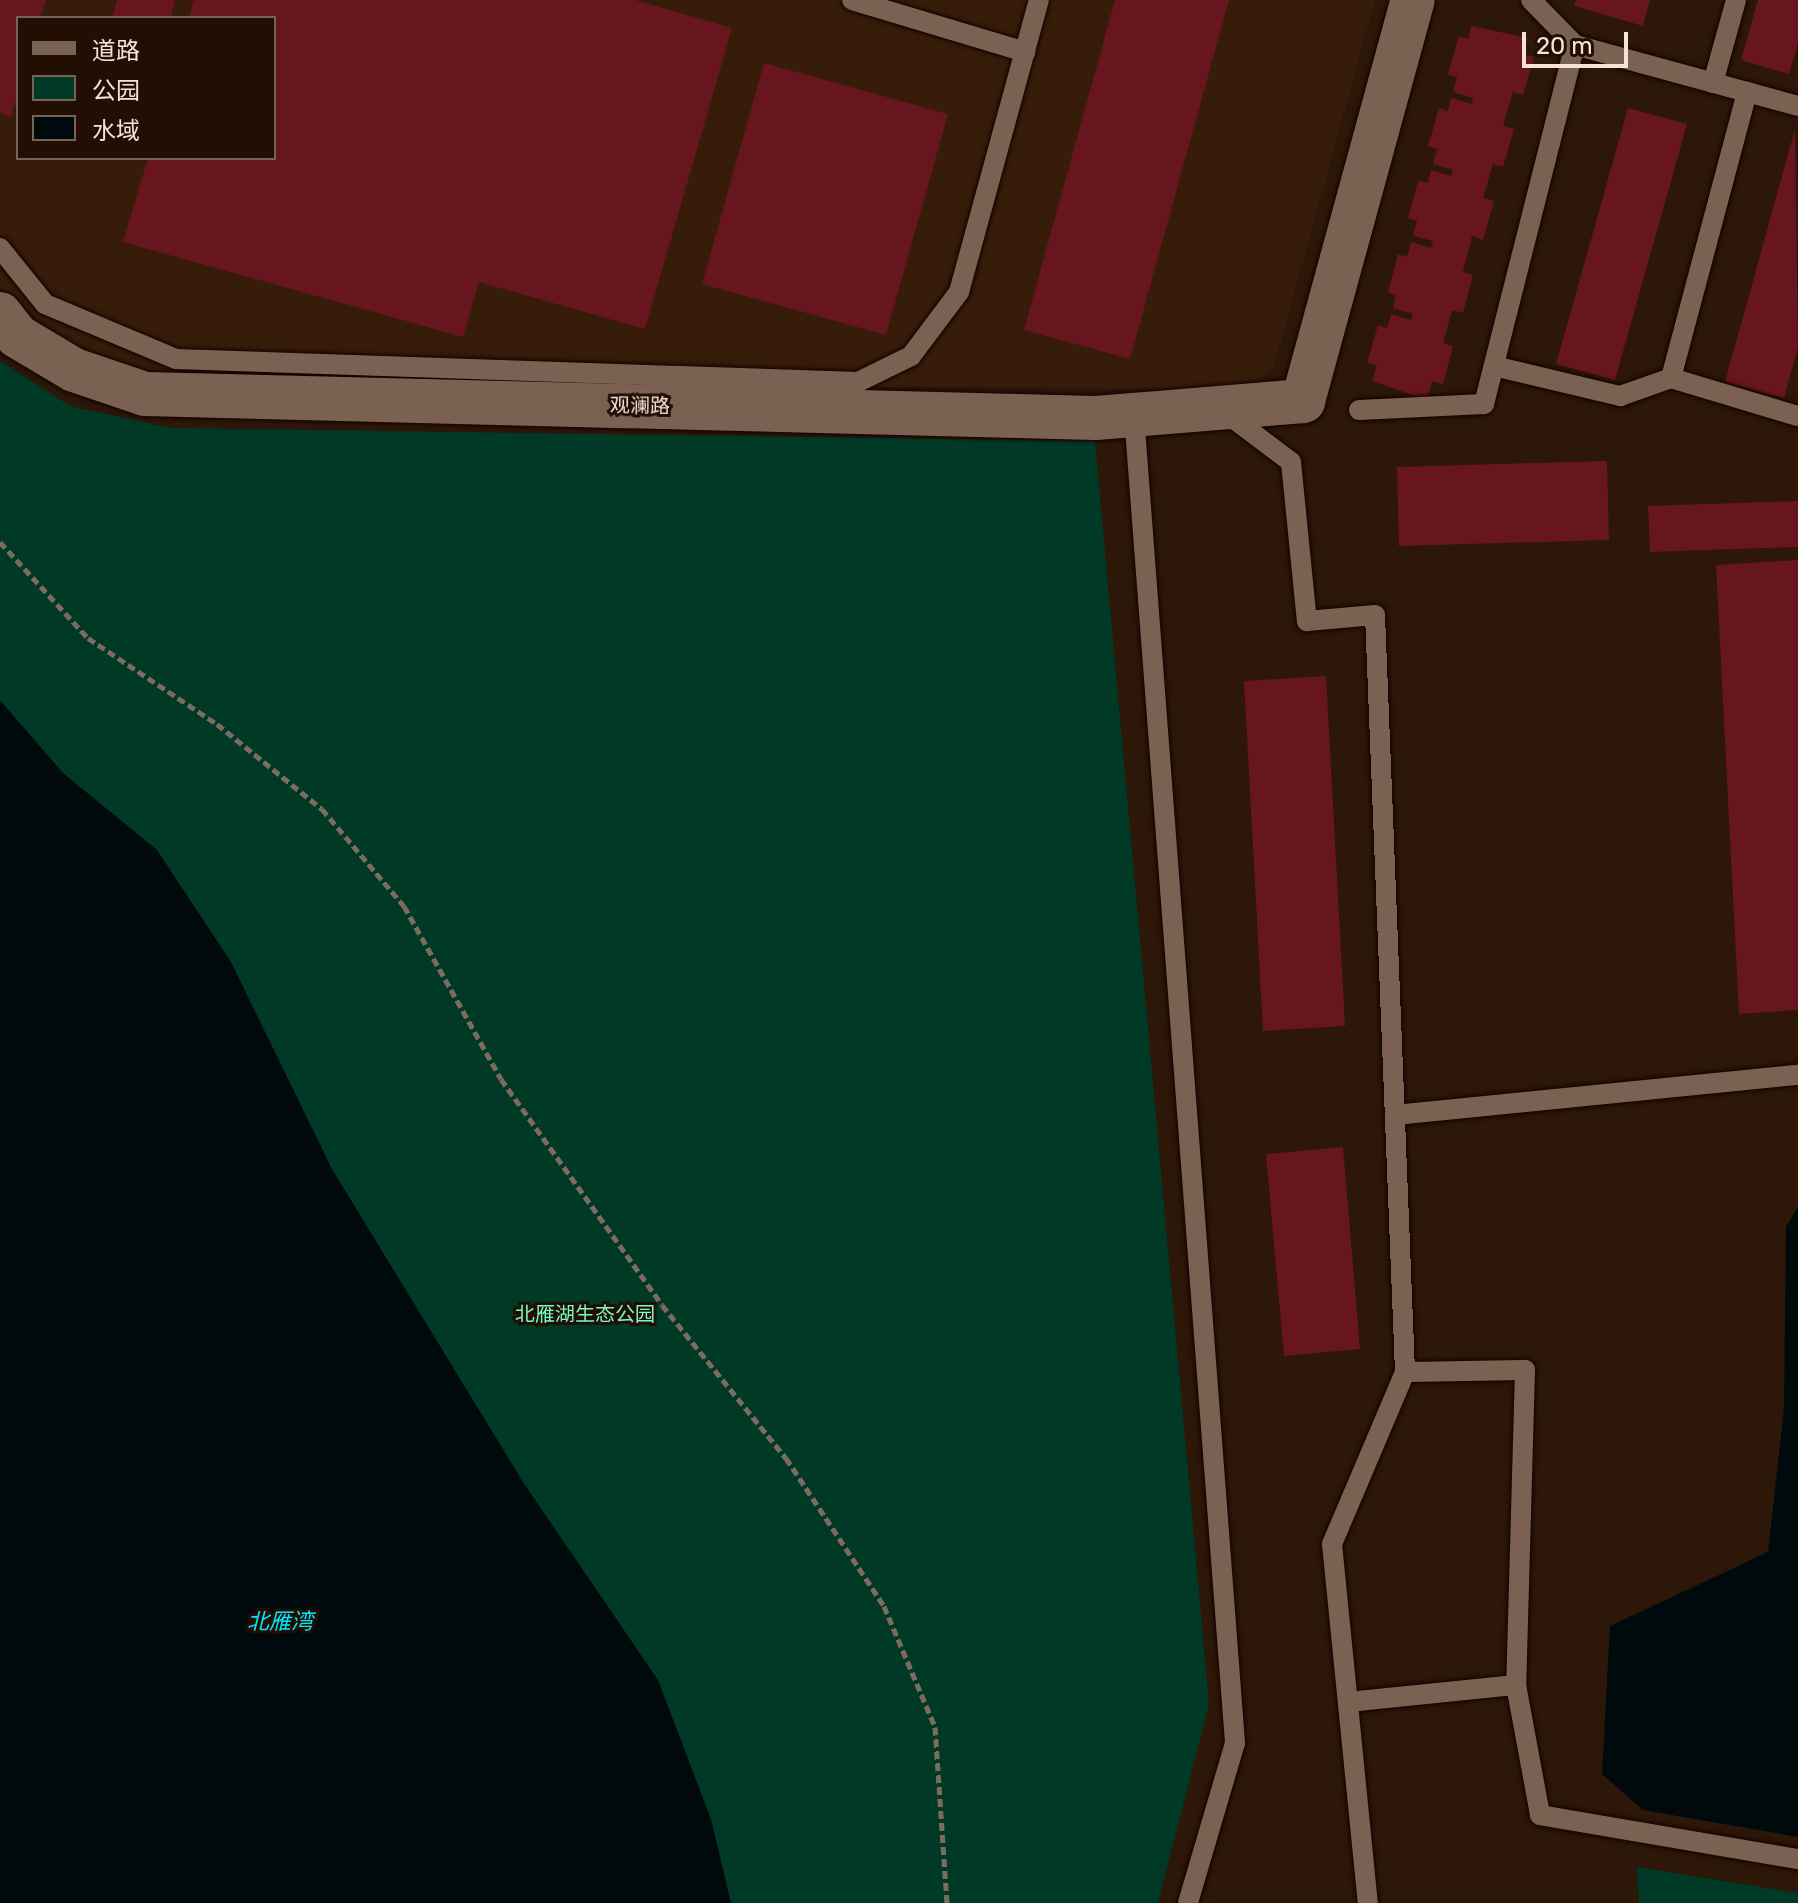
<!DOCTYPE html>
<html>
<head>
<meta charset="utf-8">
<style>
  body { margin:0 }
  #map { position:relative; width:1798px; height:1903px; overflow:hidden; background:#2c1709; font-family:Rubik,"Noto Sans SC",sans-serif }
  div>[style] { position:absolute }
  .built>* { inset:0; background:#371c09 }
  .green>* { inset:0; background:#003a27 }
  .water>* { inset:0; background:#000a0c }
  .building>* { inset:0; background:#68161e }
  .path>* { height:5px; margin-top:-2.5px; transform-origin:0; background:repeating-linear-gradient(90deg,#7e6b5f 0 8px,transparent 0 12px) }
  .roads { filter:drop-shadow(0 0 2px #130300) drop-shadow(0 0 2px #130300) }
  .lane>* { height:20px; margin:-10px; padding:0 10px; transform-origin:10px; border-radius:10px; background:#7b6151 }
  .secondary>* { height:44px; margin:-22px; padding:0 22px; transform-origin:22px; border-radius:22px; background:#7b6151 }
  span { translate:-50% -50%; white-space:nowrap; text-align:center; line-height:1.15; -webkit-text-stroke:6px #220e02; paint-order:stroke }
  .street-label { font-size:20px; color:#f3e3da }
  .park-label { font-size:20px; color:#70fcc5 }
  .water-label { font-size:22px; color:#00e7fb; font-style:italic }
  .legend { position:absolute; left:16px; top:16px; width:260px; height:144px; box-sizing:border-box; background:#220e02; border:2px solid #766358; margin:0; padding:10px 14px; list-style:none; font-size:24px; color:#f3e3da }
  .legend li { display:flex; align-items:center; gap:16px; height:40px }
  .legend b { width:40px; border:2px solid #766358 }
  .scale { position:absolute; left:1522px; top:32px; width:106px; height:36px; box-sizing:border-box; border:4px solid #f3e3da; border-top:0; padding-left:10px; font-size:24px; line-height:28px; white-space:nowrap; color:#f3e3da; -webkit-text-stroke:6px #220e02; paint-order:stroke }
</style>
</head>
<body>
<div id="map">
  <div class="built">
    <div style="clip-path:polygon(evenodd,0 0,1375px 0,1273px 370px,1243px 390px,181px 381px,82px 355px,0 290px,0 0,18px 18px,274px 18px,274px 158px,18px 158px,18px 18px)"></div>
  </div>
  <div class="green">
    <div style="clip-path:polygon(0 361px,70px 406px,170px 428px,1095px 441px,1209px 1704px,1158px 1903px,0 1903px)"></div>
    <div style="clip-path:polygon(1637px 1867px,1798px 1893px,1798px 1903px,1639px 1903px)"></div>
  </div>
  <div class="water">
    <div style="clip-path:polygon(0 700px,63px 773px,157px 850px,231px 962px,332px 1169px,523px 1482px,658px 1680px,711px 1819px,731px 1903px,0 1903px)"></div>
    <div style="clip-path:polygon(1798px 1207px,1798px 1837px,1643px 1810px,1602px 1774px,1610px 1626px,1768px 1552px,1784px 1408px,1786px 1227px)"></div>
  </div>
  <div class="building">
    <div style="clip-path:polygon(0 0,46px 0,40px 18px,18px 18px,18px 94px,11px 117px,0 113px)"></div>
    <div style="clip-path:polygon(117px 0,175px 0,171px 18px,112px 18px)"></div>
    <div style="clip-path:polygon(194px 0,635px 0,732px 28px,645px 329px,479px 282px,463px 337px,123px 242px,148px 158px,274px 158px,274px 18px,189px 18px)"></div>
    <div style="clip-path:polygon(1115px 0,1229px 0,1130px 359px,1024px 330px)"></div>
    <div style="clip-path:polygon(1576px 0,1650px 0,1643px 26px,1574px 6px)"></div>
    <div style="clip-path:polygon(1758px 0,1798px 0,1798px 43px,1789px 74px,1741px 60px)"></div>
    <div style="clip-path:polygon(1471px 26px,1528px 38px,1523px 54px,1534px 57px,1523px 95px,1513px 92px,1503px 126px,1514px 129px,1503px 167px,1493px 164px,1483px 198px,1494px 201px,1483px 240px,1472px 236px,1463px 272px,1473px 275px,1463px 313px,1452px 310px,1443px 343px,1453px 346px,1443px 384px,1432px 381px,1427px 400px,1372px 381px,1377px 365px,1367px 363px,1378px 325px,1387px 328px,1391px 314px,1411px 320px,1413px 314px,1393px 308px,1396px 295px,1388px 292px,1398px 254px,1407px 257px,1411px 242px,1431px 248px,1433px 241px,1413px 236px,1417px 221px,1408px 218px,1418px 181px,1428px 183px,1431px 170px,1451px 176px,1453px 170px,1433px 164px,1437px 149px,1428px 146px,1439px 108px,1448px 111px,1451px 98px,1472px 104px,1473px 98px,1453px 92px,1457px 77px,1448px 75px,1459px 36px,1468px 39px)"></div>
    <div style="clip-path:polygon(764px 63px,948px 114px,886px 335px,702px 284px)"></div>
    <div style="clip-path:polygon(1628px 108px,1687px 124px,1615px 380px,1556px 364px)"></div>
    <div style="clip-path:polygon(1795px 129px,1798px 347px,1784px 398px,1725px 382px)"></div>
    <div style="clip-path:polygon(1607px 461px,1609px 540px,1399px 546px,1397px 467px)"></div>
    <div style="clip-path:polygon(1798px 501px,1798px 547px,1650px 552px,1648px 506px)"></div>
    <div style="clip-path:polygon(1798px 560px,1798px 1010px,1739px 1014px,1716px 565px)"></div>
    <div style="clip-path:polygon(1326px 676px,1345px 1026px,1263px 1031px,1244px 681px)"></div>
    <div style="clip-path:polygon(1343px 1147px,1360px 1349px,1284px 1356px,1266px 1154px)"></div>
  </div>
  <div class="path">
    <div style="left:0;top:542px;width:130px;rotate:47.5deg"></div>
    <div style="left:88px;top:638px;width:155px;rotate:33.7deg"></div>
    <div style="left:217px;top:724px;width:135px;rotate:39deg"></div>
    <div style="left:322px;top:809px;width:127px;rotate:49.8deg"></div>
    <div style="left:404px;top:906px;width:198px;rotate:60.7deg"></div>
    <div style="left:501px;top:1079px;width:277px;rotate:54.5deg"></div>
    <div style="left:662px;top:1305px;width:197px;rotate:51deg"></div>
    <div style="left:786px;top:1458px;width:178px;rotate:56.5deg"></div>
    <div style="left:884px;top:1606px;width:131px;rotate:67.1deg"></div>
    <div style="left:935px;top:1727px;width:176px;rotate:86.1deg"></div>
  </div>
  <div class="roads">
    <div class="lane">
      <div style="left:852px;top:0;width:181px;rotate:16.7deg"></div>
      <div style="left:1531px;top:0;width:63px;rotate:45.6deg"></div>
      <div style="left:1575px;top:45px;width:231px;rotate:15.3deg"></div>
      <div style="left:1713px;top:83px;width:86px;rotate:-74.5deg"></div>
      <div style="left:0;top:248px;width:72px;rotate:51.2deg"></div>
      <div style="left:45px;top:304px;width:142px;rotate:22.8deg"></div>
      <div style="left:176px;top:359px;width:682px;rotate:1.93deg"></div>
      <div style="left:858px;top:382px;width:59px;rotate:-26.1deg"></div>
      <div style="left:911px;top:356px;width:80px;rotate:-53.1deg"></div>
      <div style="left:959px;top:292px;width:303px;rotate:-74.7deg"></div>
      <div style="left:1494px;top:366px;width:130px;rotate:13.4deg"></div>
      <div style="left:1620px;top:396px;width:54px;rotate:-19.4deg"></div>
      <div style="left:1671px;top:378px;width:296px;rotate:-75.1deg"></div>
      <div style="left:1671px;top:378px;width:133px;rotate:16.7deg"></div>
      <div style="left:1359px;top:410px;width:125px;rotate:-2.7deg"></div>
      <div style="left:1484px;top:404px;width:370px;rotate:-75.8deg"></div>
      <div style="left:1226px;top:413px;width:81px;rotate:37deg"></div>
      <div style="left:1291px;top:462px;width:160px;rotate:84.3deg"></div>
      <div style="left:1307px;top:621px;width:68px;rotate:-5deg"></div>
      <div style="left:1375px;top:615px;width:758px;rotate:87.73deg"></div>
      <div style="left:1405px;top:1372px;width:187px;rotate:113deg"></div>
      <div style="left:1332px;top:1544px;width:361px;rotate:84.3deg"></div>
      <div style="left:1134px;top:415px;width:1332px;rotate:85.65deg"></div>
      <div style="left:1235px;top:1743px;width:167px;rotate:106.4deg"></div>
      <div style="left:1395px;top:1115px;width:405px;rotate:-5.7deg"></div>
      <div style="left:1405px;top:1372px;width:120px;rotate:-1deg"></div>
      <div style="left:1525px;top:1370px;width:315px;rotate:91.6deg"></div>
      <div style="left:1348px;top:1702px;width:169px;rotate:-5.8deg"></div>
      <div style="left:1516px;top:1685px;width:132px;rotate:79.5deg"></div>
      <div style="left:1540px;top:1815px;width:262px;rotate:9.7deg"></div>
    </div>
    <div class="secondary">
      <div style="left:0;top:314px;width:28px;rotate:52deg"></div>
      <div style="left:17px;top:336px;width:66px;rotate:30.8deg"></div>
      <div style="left:74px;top:370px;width:75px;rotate:18.7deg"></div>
      <div style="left:145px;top:394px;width:951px;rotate:1.45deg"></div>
      <div style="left:1096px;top:418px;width:208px;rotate:-4.7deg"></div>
      <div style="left:1303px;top:401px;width:416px;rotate:-74.7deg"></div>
    </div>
  </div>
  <div class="street-label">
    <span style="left:640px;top:406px;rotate:1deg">观澜路</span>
  </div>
  <div class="park-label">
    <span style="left:585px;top:1314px">北雁湖生态公园</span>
  </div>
  <div class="water-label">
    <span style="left:280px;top:1622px">北雁湾</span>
  </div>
  <ul class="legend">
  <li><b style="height:10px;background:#7b6151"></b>道路</li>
  <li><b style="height:22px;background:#003a27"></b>公园</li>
  <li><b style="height:22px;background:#000a0c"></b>水域</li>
  </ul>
  <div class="scale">20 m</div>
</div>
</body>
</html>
